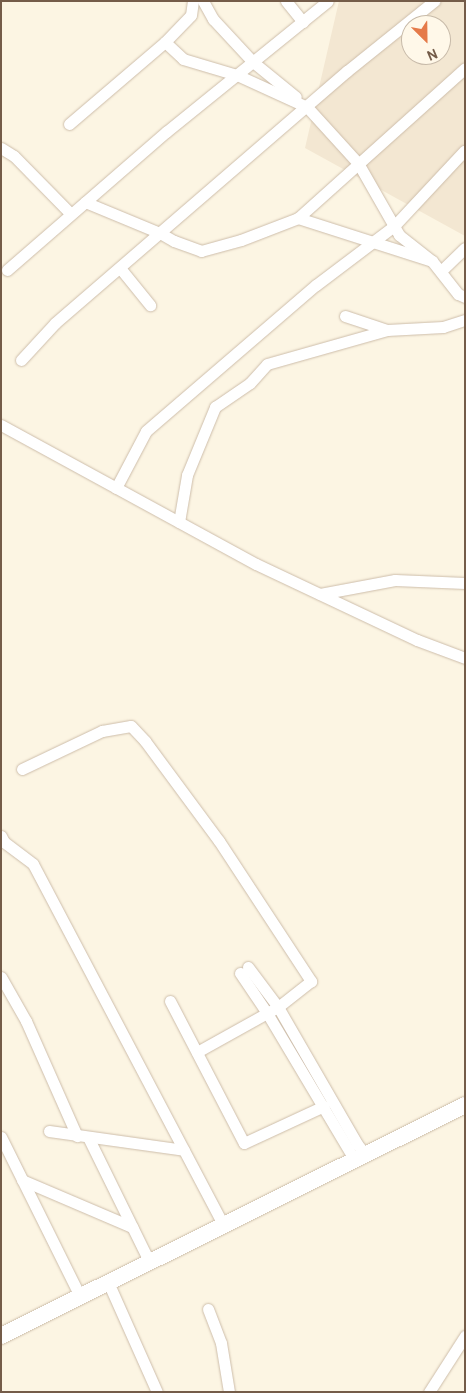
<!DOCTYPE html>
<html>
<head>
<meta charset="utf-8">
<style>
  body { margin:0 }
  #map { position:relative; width:466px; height:1393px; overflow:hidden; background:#fcf5e3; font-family:Overpass,sans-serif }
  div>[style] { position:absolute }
  .residential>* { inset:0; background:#f3e7d2 }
  .roads { filter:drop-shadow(0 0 1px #cdbdaa) drop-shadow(0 0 1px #cdbdaa) }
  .minor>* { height:11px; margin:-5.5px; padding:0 5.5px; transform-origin:5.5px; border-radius:5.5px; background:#fff }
  .secondary>* { height:16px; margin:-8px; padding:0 8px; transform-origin:8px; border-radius:8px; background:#fff }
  span { translate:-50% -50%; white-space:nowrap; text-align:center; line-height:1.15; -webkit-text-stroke:4.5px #fff8e9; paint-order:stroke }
  .frame { position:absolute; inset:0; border:2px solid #745c49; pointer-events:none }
  .north { position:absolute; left:401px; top:15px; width:50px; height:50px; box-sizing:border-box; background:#fff8e9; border:1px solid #c7baa9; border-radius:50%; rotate:157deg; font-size:14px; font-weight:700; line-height:20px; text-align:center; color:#745c49 }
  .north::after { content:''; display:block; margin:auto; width:18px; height:22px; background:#e57a49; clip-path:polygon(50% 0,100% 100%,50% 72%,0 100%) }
</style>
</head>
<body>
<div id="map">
  <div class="residential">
    <div style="clip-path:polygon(evenodd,339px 1px,465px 1px,465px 236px,305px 148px,339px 1px,411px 25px,441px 25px,441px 55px,411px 55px,411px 25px)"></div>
  </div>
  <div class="roads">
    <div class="minor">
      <div style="left:203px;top:1px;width:21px;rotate:61deg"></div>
      <div style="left:213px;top:19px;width:59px;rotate:47.1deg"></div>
      <div style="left:253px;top:62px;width:55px;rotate:39.1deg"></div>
      <div style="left:286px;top:1px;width:27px;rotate:51deg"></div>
      <div style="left:165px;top:42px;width:25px;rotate:43deg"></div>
      <div style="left:183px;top:59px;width:56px;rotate:16.5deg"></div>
      <div style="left:237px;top:75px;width:77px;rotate:24.6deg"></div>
      <div style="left:307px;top:107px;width:76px;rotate:47.7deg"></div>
      <div style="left:358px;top:163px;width:83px;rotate:60.3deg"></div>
      <div style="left:399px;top:235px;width:42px;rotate:38.2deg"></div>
      <div style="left:69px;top:124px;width:126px;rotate:-40.5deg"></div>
      <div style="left:165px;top:42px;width:37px;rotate:-46deg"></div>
      <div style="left:191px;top:15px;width:14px;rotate:-82deg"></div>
      <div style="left:1px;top:148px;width:15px;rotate:32deg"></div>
      <div style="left:14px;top:156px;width:81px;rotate:45.5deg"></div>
      <div style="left:85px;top:202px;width:81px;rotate:22.5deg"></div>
      <div style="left:160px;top:233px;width:16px;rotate:30deg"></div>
      <div style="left:174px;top:241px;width:29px;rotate:20deg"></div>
      <div style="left:201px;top:251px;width:41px;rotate:-15.4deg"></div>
      <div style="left:241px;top:240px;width:61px;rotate:-21.1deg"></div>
      <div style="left:298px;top:218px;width:224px;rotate:-41.9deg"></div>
      <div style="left:298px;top:218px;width:141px;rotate:17.8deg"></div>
      <div style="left:432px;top:261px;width:42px;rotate:51.8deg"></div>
      <div style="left:458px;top:294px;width:8px;rotate:23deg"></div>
      <div style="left:120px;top:268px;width:48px;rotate:51deg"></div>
      <div style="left:7px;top:270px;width:211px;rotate:-41deg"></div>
      <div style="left:166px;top:132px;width:208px;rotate:-39deg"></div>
      <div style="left:441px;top:271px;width:33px;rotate:-44deg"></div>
      <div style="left:345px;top:316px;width:44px;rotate:18.4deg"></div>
      <div style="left:21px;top:360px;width:50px;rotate:-47.4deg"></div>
      <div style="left:55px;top:323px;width:386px;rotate:-40.8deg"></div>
      <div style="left:347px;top:71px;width:112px;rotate:-38.8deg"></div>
      <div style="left:1px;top:425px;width:290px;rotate:28.6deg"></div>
      <div style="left:256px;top:564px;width:178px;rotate:25.3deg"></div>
      <div style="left:417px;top:640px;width:51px;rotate:20.6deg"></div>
      <div style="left:116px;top:488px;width:64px;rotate:-62.2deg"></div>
      <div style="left:146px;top:431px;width:224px;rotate:-40.7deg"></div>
      <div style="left:316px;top:285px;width:98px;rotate:-37.1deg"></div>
      <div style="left:394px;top:226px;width:103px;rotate:-47deg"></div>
      <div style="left:179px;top:522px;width:48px;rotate:-80.3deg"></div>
      <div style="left:187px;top:475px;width:74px;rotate:-67.6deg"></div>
      <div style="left:215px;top:407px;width:42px;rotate:-34.4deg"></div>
      <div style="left:250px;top:383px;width:25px;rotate:-48deg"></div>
      <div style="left:267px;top:364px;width:125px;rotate:-15.8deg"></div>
      <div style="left:387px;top:330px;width:56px;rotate:-3.1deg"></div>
      <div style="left:443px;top:327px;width:23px;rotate:-18deg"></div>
      <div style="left:320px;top:594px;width:76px;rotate:-10.6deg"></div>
      <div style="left:395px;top:580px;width:70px;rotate:2.5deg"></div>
      <div style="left:22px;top:769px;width:89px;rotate:-25.4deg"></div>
      <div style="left:102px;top:731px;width:29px;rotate:-10deg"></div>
      <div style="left:131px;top:726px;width:21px;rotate:47deg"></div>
      <div style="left:145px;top:741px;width:124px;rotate:53.5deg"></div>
      <div style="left:219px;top:841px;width:168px;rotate:56.7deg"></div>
      <div style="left:311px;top:981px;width:42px;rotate:141.8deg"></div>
      <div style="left:278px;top:1007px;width:158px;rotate:60deg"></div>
      <div style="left:357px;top:1144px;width:13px;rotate:51deg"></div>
      <div style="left:1px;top:836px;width:7px;rotate:63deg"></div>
      <div style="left:4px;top:842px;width:36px;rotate:37deg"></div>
      <div style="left:33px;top:864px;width:407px;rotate:62.2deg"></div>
      <div style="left:240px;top:973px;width:48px;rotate:56deg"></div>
      <div style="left:267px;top:1013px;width:170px;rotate:59.2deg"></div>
      <div style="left:1px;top:977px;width:51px;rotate:60.4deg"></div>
      <div style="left:26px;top:1021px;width:126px;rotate:66.1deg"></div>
      <div style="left:170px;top:1001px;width:160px;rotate:62.5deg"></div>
      <div style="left:244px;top:1143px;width:88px;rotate:-24.8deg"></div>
      <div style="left:197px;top:1052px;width:93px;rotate:-29.1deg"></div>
      <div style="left:278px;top:1007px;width:50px;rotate:-126.9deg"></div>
      <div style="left:49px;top:1131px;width:136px;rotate:8deg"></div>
      <div style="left:1px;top:1137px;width:178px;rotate:63.6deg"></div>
      <div style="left:88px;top:1137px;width:138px;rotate:63.8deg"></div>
      <div style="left:22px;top:1180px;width:120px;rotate:23.1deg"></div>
      <div style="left:108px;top:1282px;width:120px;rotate:66deg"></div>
      <div style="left:208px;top:1309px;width:36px;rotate:69deg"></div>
      <div style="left:221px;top:1343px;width:50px;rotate:80.7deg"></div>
      <div style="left:429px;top:1392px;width:67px;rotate:-57.3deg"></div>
    </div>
    <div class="secondary">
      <div style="left:1px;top:1336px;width:518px;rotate:-26.47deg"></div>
    </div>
  </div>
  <div class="frame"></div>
  <div class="north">N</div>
</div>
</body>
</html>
